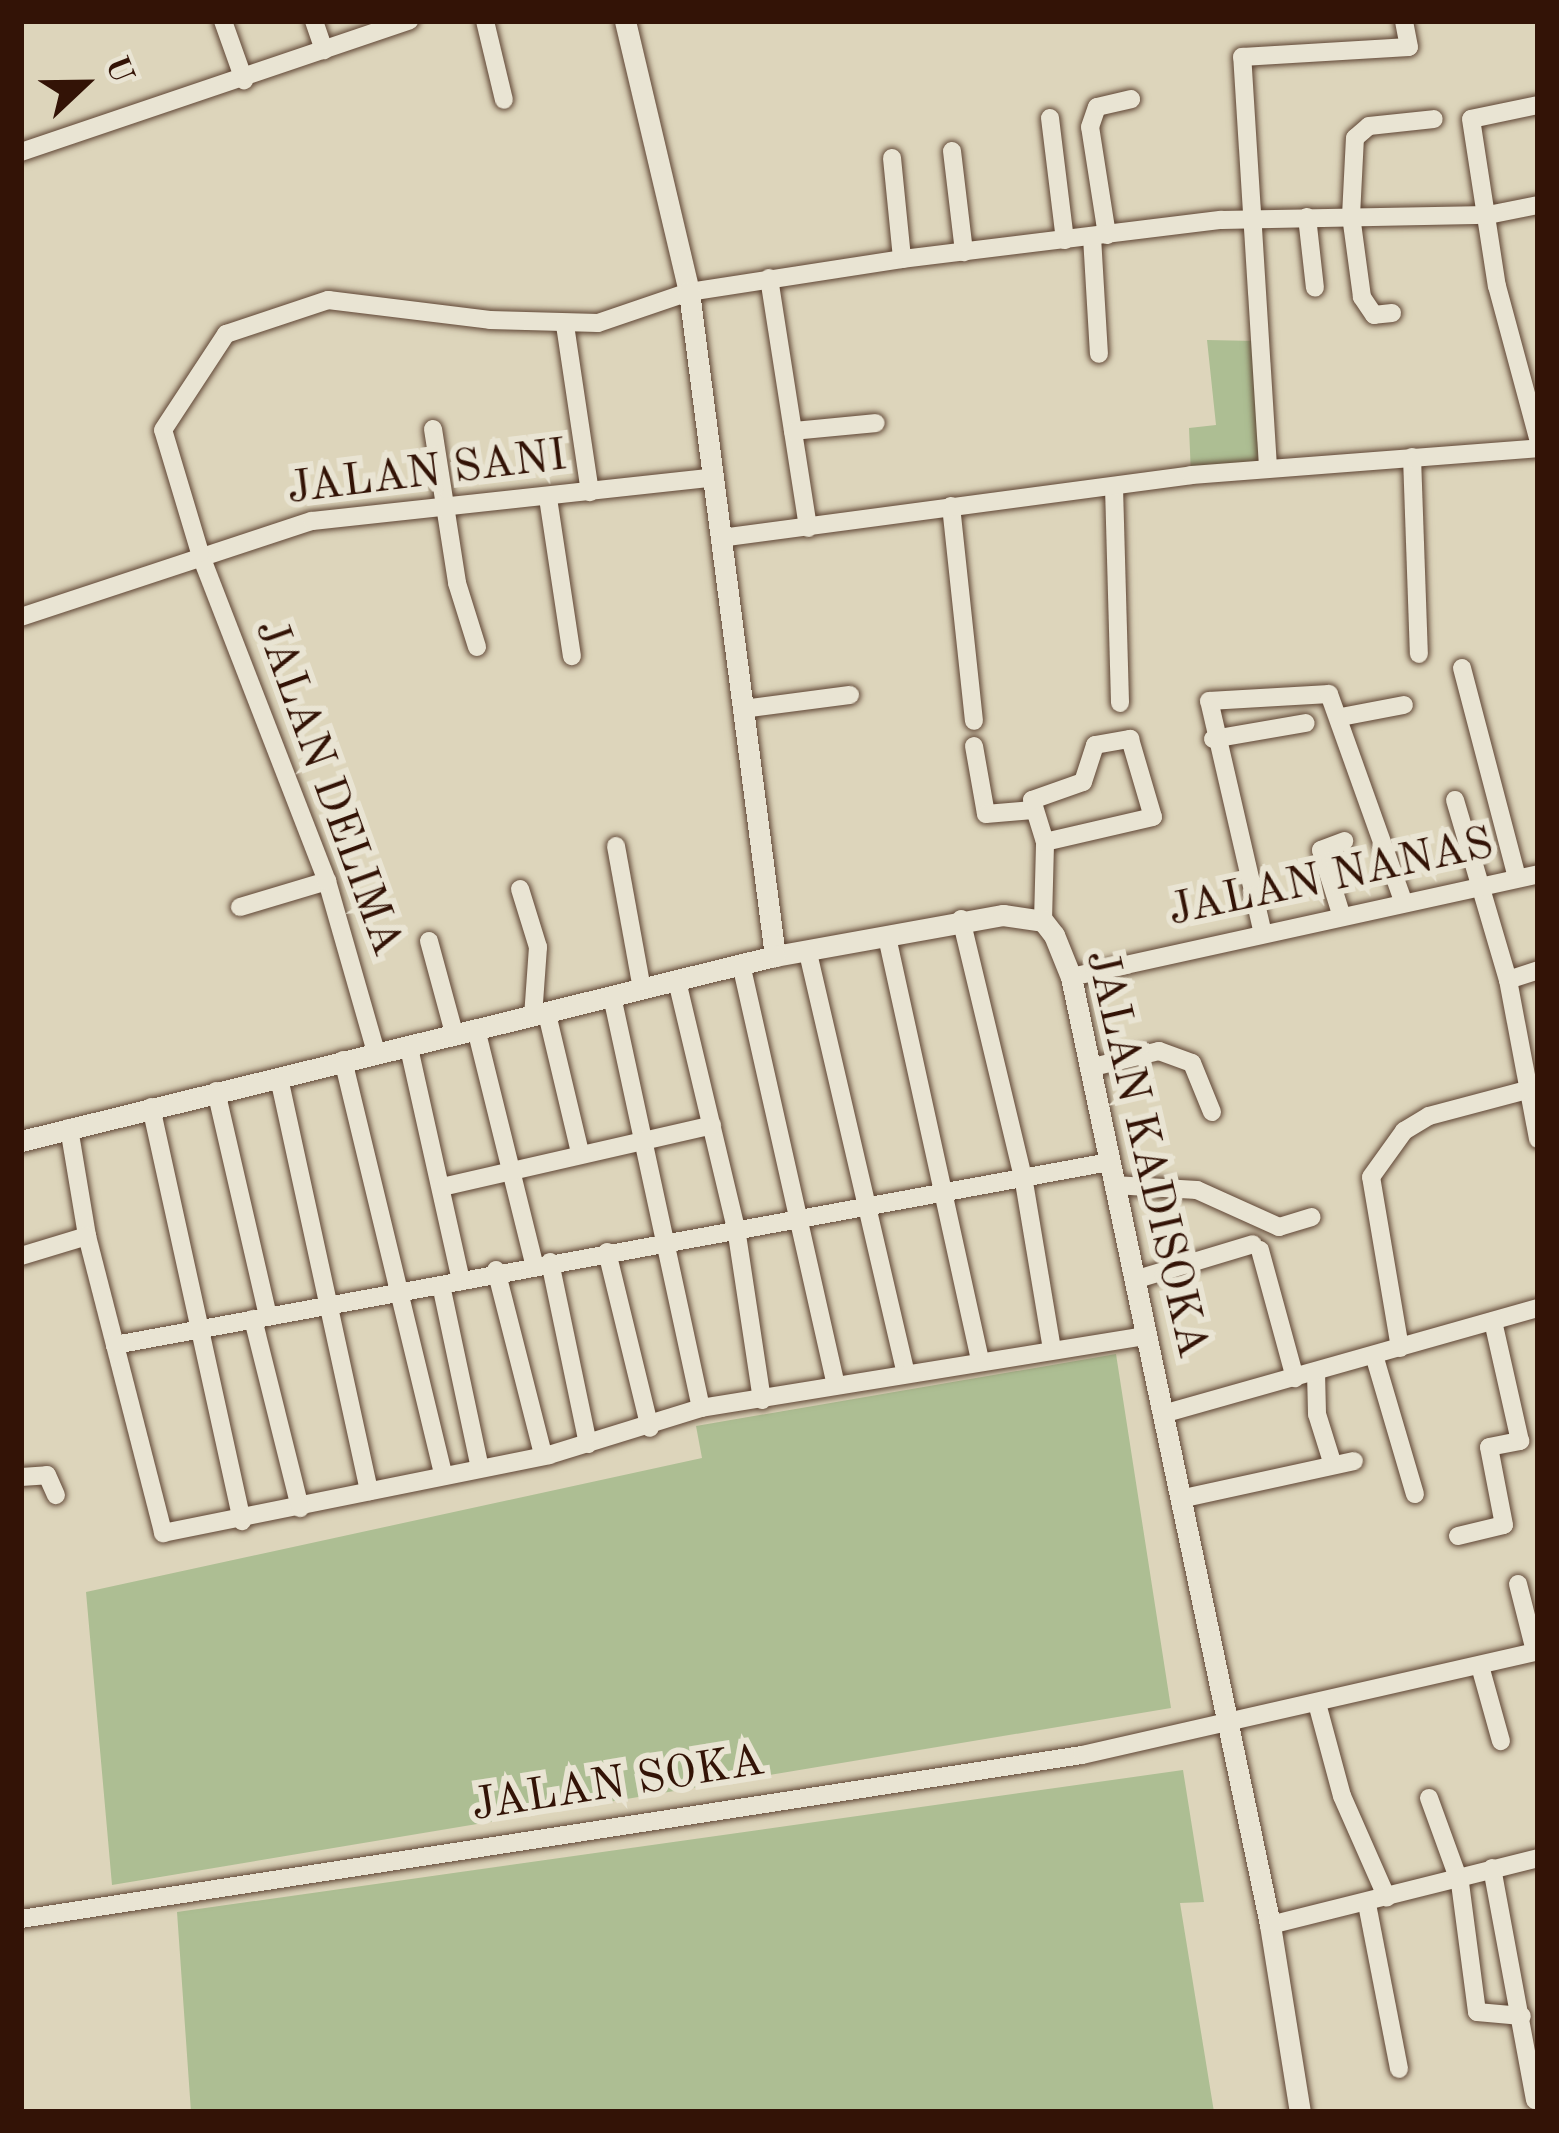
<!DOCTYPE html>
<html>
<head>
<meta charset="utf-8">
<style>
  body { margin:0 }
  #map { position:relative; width:1559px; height:2133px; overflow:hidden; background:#ddd5bb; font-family:"Old Standard TT",serif }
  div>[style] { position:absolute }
  .green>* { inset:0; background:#adbe93 }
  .roads { filter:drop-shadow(0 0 3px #5e4433) drop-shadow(0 0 3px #5e4433) }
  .minor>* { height:18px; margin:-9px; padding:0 9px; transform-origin:9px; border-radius:9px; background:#e9e4d3 }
  .tertiary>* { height:21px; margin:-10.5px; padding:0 10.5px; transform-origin:10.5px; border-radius:10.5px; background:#e9e4d3 }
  span { translate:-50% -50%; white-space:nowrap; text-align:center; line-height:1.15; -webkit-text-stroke:12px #e9e4d3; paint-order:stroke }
  .street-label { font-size:45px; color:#331306 }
  .frame { position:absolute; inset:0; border:24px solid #331306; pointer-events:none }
  .north { position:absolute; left:24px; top:24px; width:120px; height:120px; -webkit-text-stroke:9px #e9e4d3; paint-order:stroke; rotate:68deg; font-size:33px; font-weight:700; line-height:48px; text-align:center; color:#331306 }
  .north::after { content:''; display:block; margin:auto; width:42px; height:54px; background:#331306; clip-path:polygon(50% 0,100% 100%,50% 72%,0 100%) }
</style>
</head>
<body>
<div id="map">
  <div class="green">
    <div style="clip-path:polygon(1207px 340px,1256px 341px,1268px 467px,1191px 475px,1189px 428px,1216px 425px)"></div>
    <div style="clip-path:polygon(1116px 1354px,1171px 1708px,112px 1885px,86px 1592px,702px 1458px,696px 1426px)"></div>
    <div style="clip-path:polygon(1183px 1770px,1204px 1902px,1180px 1903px,1214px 2112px,191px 2112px,177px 1912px)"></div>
  </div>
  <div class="roads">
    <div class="minor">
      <div style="left:223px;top:21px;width:63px;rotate:70.4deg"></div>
      <div style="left:314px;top:21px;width:31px;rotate:71deg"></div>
      <div style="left:485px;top:21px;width:81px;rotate:76.5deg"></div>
      <div style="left:1538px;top:105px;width:68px;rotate:168.2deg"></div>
      <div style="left:1471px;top:119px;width:169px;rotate:81.2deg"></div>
      <div style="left:1497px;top:286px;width:157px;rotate:74.9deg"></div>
      <div style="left:1050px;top:118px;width:123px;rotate:83deg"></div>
      <div style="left:952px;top:151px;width:102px;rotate:83.2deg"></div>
      <div style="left:21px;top:152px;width:410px;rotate:-18.7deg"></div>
      <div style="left:892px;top:158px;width:101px;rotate:84.3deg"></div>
      <div style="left:1307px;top:217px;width:71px;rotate:83.6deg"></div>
      <div style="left:1107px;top:235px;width:109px;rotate:-98.9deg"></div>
      <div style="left:1090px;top:127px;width:21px;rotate:-71deg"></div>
      <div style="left:1097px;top:107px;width:35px;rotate:-13deg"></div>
      <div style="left:1092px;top:237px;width:117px;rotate:86.6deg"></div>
      <div style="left:769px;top:278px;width:253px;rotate:81.1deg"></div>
      <div style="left:1392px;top:313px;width:18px;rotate:174deg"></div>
      <div style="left:1374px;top:315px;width:22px;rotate:-124deg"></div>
      <div style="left:1362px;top:297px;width:82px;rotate:-97.7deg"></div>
      <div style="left:1351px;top:216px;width:78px;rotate:-87.1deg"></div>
      <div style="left:1355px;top:138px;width:18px;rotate:-41deg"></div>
      <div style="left:1369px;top:126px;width:65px;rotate:-6.1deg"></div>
      <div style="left:565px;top:325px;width:169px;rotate:81.5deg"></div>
      <div style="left:433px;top:429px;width:156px;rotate:81.1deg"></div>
      <div style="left:457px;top:583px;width:67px;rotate:72.6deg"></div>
      <div style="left:793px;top:431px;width:83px;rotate:-5.5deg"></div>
      <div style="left:1412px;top:457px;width:197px;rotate:88deg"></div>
      <div style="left:1268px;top:467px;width:411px;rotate:-93.6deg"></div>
      <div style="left:1242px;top:57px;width:167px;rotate:-3.4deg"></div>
      <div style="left:1409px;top:47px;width:26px;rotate:-101deg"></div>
      <div style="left:1114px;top:487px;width:216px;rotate:88.4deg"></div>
      <div style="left:548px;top:498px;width:160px;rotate:81.4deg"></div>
      <div style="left:951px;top:506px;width:216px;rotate:83.9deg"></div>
      <div style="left:721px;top:538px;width:474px;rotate:-7.6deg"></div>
      <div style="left:1191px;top:475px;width:348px;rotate:-4.4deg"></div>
      <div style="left:21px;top:617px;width:306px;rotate:-18.3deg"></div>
      <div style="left:312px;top:521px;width:401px;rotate:-6.2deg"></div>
      <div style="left:1462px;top:668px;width:217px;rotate:75.3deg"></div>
      <div style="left:743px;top:709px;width:108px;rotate:-7.5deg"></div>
      <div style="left:1341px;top:717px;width:64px;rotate:-10.8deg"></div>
      <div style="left:1213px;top:739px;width:94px;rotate:-9.8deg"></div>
      <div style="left:974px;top:746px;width:69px;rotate:80deg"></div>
      <div style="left:986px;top:814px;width:47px;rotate:-4.9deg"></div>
      <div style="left:1455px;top:800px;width:188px;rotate:73.6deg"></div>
      <div style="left:1508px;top:980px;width:162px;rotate:79.3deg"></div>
      <div style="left:616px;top:846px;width:145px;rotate:79.7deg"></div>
      <div style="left:520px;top:889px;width:61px;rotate:72.8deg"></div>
      <div style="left:538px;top:947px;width:70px;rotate:94.1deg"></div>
      <div style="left:240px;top:907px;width:91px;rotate:-16.6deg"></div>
      <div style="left:1342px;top:917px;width:70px;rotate:-107.4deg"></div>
      <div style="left:1321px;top:850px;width:25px;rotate:-21deg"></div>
      <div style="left:961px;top:919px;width:270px;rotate:76.5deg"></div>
      <div style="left:1024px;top:1182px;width:170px;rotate:80.5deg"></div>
      <div style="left:1043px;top:921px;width:79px;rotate:-88.5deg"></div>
      <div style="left:1045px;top:842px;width:44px;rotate:-107.2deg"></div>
      <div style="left:1032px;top:800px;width:54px;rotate:-19.4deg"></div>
      <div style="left:1083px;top:782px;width:39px;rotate:-72deg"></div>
      <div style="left:1095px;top:745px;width:36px;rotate:-10deg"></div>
      <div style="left:1130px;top:739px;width:81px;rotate:73.6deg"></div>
      <div style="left:1153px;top:817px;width:111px;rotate:167deg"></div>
      <div style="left:1263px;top:934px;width:239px;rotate:-103deg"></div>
      <div style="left:1209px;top:701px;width:120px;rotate:-3.3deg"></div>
      <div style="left:1329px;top:694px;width:222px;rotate:70.3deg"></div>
      <div style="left:887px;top:937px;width:433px;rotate:77.6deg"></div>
      <div style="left:429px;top:941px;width:95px;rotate:74.8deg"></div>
      <div style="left:808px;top:953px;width:429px;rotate:76.9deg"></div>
      <div style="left:741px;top:964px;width:431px;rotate:77.3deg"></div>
      <div style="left:1071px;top:977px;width:478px;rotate:-12.4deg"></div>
      <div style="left:1508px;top:980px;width:32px;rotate:-18deg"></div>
      <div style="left:677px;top:981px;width:254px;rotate:76.6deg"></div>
      <div style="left:736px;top:1228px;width:174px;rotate:81.4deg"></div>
      <div style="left:547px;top:1014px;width:143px;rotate:76.6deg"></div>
      <div style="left:476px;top:1029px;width:241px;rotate:76.1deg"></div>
      <div style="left:409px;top:1048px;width:239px;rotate:77.4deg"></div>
      <div style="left:376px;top:1052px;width:178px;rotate:-106deg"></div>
      <div style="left:327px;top:881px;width:352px;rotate:-111.2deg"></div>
      <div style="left:200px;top:553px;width:128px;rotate:-106.7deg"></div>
      <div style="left:163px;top:430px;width:115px;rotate:-56.7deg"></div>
      <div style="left:226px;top:334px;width:108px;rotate:-18.4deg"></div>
      <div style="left:328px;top:300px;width:163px;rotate:7deg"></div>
      <div style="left:490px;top:320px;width:108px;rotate:1.6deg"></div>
      <div style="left:598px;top:323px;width:96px;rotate:-18.8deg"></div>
      <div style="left:689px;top:292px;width:216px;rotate:-8.8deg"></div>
      <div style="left:902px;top:259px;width:321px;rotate:-7deg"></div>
      <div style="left:1221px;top:220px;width:267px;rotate:-1.1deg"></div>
      <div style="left:1488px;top:215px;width:51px;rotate:-11.3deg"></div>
      <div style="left:343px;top:1060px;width:424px;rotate:76.4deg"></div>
      <div style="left:1089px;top:1068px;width:72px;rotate:-13.7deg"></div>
      <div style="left:1159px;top:1051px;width:35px;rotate:20deg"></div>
      <div style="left:1192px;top:1063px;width:53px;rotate:67.8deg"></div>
      <div style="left:279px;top:1078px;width:423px;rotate:77.7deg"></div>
      <div style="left:216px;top:1091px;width:231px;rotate:77deg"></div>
      <div style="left:151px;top:1107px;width:424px;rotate:77.6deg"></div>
      <div style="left:69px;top:1128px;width:109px;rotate:80.5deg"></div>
      <div style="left:87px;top:1236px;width:307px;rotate:75.6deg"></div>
      <div style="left:163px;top:1533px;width:394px;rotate:-11.4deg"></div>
      <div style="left:549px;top:1455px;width:159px;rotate:-17.2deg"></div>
      <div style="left:701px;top:1408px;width:420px;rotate:-102.2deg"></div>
      <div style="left:1114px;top:1185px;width:83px;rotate:3.4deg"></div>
      <div style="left:1197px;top:1190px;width:90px;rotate:24.3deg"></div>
      <div style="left:1279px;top:1227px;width:34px;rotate:-17deg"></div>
      <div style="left:442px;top:1187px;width:277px;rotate:-12.9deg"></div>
      <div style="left:1260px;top:1250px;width:133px;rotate:74.7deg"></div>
      <div style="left:607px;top:1252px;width:181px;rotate:76.3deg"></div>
      <div style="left:21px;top:1256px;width:69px;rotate:-16.9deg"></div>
      <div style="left:550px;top:1262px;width:186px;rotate:78.2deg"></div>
      <div style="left:496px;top:1270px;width:191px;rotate:75.7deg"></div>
      <div style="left:1134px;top:1280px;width:124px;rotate:-16.8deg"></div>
      <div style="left:441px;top:1285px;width:187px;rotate:78deg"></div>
      <div style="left:253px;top:1319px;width:195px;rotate:76deg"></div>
      <div style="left:115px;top:1345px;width:1011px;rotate:-10.43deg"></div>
      <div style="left:1400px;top:1348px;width:173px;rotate:-99.6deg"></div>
      <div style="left:1371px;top:1177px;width:57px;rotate:-54.3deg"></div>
      <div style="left:1404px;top:1131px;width:29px;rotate:-31deg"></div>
      <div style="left:1429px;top:1116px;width:101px;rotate:-14.9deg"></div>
      <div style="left:1374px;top:1355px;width:145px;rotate:73.6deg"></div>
      <div style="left:1316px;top:1372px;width:42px;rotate:88.6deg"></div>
      <div style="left:1317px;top:1414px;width:53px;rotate:72.6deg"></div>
      <div style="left:701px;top:1408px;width:451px;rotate:-9.2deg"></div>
      <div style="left:1163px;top:1414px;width:390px;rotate:-15.8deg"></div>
      <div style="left:21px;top:1477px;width:26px;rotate:-4deg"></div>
      <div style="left:47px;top:1475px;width:22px;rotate:66deg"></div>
      <div style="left:1180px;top:1499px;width:178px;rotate:-12.3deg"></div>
      <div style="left:1458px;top:1536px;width:47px;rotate:-13.4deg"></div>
      <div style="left:1504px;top:1525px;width:79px;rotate:-100.9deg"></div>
      <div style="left:1489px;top:1447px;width:32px;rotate:-11deg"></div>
      <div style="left:1520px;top:1441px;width:123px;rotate:-102.7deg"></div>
      <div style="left:1518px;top:1584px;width:69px;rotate:75.8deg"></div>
      <div style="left:1480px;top:1666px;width:78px;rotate:74.4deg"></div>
      <div style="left:1318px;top:1707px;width:92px;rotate:74.9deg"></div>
      <div style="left:1342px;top:1796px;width:111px;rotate:66.2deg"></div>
      <div style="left:1429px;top:1798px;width:90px;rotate:70deg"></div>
      <div style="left:1460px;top:1883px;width:130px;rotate:82.5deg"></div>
      <div style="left:1477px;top:2012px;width:45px;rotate:5.1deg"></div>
      <div style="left:1492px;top:1868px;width:236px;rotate:79.5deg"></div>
      <div style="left:1367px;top:1904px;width:168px;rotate:79deg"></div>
      <div style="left:21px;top:1919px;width:1074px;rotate:-8.79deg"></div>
      <div style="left:1082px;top:1755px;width:468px;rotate:-12.8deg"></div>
      <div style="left:1270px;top:1925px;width:276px;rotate:-14deg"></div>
    </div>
    <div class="tertiary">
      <div style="left:625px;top:21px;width:278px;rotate:76.7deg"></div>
      <div style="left:689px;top:292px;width:670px;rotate:82.62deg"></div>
      <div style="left:775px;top:956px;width:232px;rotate:-10.2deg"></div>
      <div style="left:1003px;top:915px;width:40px;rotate:8.5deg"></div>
      <div style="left:1043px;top:921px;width:18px;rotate:52deg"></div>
      <div style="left:1054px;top:935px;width:45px;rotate:68deg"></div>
      <div style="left:1071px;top:977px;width:969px;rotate:78.14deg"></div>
      <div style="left:1270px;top:1925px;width:189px;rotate:80.9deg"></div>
      <div style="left:21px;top:1141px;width:776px;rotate:-13.79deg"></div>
    </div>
  </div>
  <div class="street-label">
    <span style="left:427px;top:474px;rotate:-7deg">JALAN SANI</span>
    <span style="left:327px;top:788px;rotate:70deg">JALAN DELIMA</span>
    <span style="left:1331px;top:879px;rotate:-12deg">JALAN NANAS</span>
    <span style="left:1145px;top:1154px;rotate:77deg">JALAN KADISOKA</span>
    <span style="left:618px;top:1785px;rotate:-9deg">JALAN SOKA</span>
  </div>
  <div class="frame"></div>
  <div class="north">U</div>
</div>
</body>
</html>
